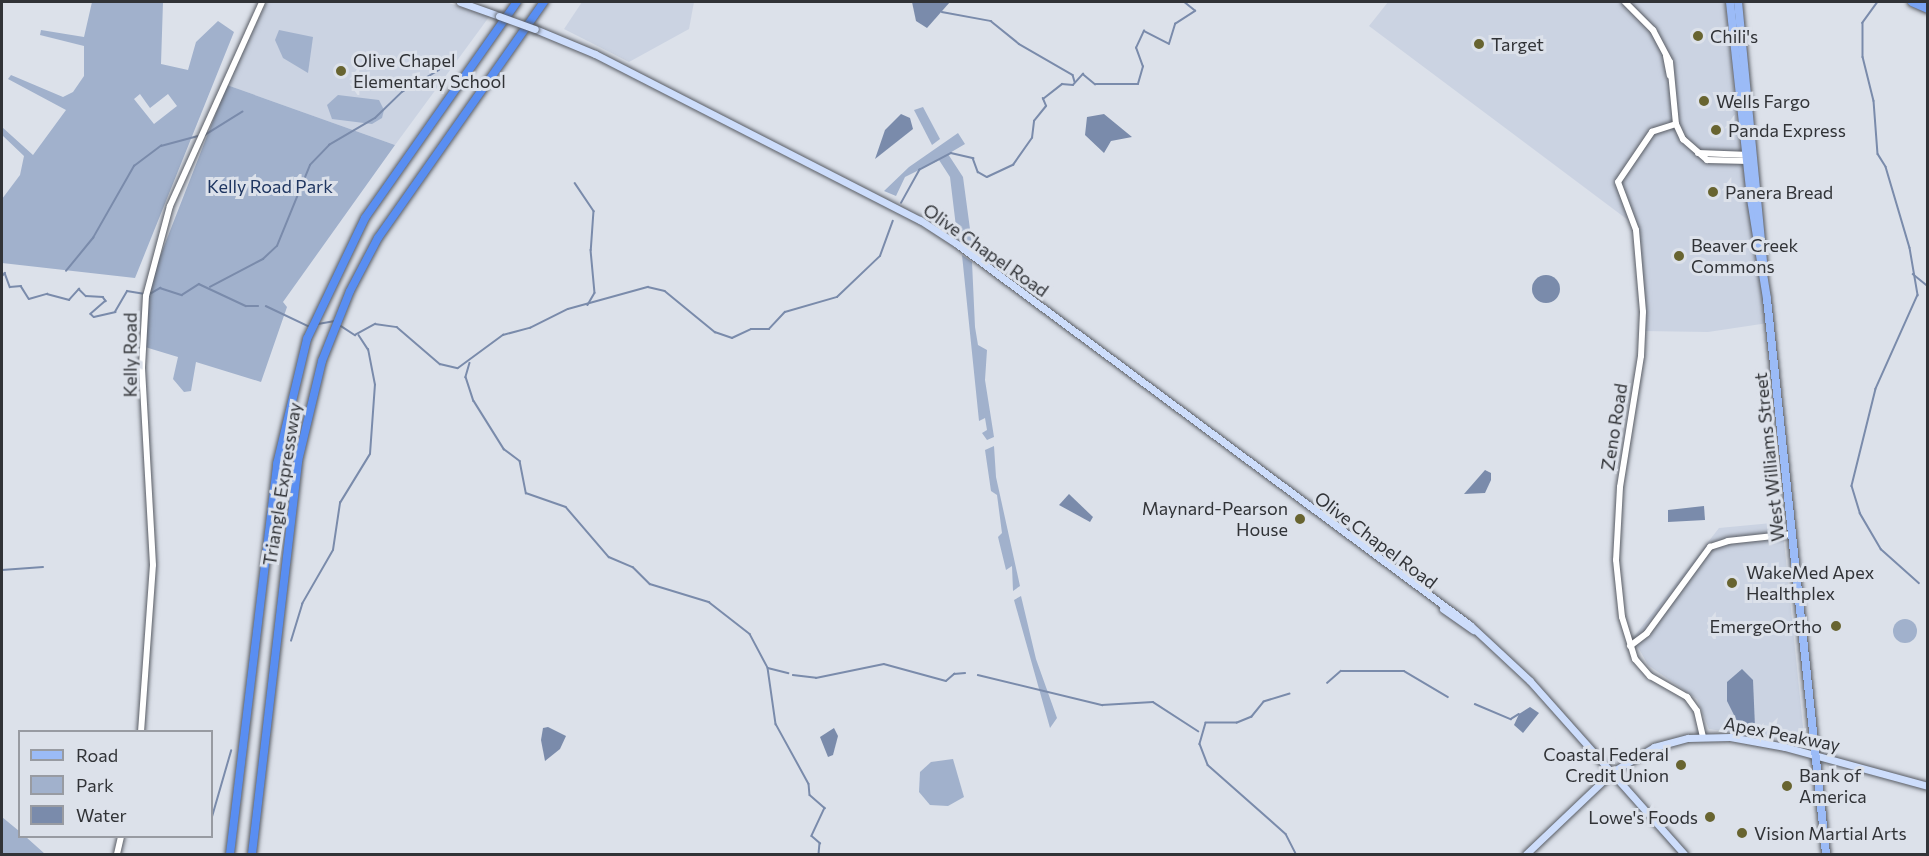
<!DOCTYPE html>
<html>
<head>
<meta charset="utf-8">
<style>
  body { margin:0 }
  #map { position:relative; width:1929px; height:856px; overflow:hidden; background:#dce1ea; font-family:Commissioner,sans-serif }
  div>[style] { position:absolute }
  .built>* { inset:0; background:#cbd3e2 }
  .green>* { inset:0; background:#a1b1cc }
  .round { border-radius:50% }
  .water>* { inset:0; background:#7a8bab }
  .stream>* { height:1.5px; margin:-0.75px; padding:0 0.75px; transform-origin:0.75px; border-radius:0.75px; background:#7a8bab }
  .roads { filter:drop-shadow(0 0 2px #585c64) drop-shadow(0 0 2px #585c64) }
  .tertiary>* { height:6px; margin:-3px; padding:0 3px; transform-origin:3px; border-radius:3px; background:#fff }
  .secondary>* { height:7px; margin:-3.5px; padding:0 3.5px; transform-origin:3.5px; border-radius:3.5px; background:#cdddfb }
  .primary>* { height:8px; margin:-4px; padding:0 4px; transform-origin:4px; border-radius:4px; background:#9bbbf7 }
  .trunk>* { height:8px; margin:-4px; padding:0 4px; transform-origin:4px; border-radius:4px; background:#7aa4f4 }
  .motorway>* { height:8px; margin:-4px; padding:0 4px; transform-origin:4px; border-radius:4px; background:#598ef2 }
  .bridges { filter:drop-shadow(0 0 2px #585c64) drop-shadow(0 0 2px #585c64) }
  .secondary-bridge>* { height:7px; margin:-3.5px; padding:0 3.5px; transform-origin:3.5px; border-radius:3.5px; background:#cdddfb }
  .dots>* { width:16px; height:16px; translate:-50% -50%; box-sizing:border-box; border:3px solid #dce1ea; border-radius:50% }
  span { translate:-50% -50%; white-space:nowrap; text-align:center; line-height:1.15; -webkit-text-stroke:6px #dce1ea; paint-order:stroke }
  .poi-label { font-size:18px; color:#313337 }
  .left { translate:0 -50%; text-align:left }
  .right { translate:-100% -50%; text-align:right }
  .park-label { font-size:18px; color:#1f3661 }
  .street-label { font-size:18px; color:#313337 }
  .frame { position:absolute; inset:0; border:3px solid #313337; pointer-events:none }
  .legend { position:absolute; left:18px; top:730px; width:195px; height:108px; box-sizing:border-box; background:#dce1ea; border:2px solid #989ba2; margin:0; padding:8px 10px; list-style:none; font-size:18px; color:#313337 }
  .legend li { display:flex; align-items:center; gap:12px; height:30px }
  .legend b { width:30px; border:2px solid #989ba2 }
</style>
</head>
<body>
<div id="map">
  <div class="built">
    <div style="clip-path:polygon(267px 2px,446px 2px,489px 17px,395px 145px,227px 85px)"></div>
    <div style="clip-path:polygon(582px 2px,694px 2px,689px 29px,629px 62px,564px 29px)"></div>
    <div style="clip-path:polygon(1388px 2px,1725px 2px,1739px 144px,1768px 323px,1708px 332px,1642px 331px,1636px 226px,1369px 26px)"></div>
    <div style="clip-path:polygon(1782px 522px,1804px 736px,1799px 742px,1709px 729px,1697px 699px,1648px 665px,1633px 638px,1719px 528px)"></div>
  </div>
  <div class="green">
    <div style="clip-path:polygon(evenodd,92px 2px,163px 2px,161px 64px,188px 70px,196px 42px,218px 21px,234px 32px,135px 278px,2px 263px,2px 199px,20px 175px,24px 156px,2px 135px,2px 127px,33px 155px,66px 110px,8px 79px,11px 75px,63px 97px,73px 92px,84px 76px,84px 46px,40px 35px,41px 30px,84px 37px,92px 2px,140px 94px,150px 108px,168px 94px,177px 106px,154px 124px,134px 99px,140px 94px)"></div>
    <div style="clip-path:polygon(279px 30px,313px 37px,308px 73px,283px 58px,275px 40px)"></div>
    <div style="clip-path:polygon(227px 85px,395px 145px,283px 302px,287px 307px,261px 382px,196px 362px,191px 391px,184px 392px,173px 379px,178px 357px,145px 347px,143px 300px)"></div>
    <div style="clip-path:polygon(338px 95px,379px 100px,384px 110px,382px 118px,372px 124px,332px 119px,327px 105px)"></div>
    <div style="clip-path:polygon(923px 107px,940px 139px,932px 145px,914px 110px)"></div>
    <div style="clip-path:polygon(958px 133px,965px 144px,948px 154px,963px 177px,972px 244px,957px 235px,950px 177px,939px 160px,905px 177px,896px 196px,884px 191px,909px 167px)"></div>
    <div style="clip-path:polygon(962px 255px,972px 262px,975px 327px,978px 345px,987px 350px,985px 380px,994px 437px,987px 440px,982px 433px,987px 430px,985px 418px,979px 421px)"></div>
    <div style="clip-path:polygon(994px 446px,996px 477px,1020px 586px,1013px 591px,1012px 566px,1006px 570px,998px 537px,1002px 533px,997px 495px,991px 491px,985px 450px)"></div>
    <div style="clip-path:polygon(1021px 596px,1036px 659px,1057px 718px,1050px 728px,1014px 600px)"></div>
    <div class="round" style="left:1893px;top:619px;width:24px;height:24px"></div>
    <div style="clip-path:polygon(953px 759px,964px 797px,948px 806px,930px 805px,919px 792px,920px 772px,931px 762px)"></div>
    <div style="clip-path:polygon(2px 817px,19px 831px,20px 836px,26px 837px,45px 854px,2px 854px)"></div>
  </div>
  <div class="water">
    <div style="clip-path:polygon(912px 2px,950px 2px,927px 28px,916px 21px)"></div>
    <div style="clip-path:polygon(901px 114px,910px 118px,913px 129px,875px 159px,885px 130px)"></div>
    <div style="clip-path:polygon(1104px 114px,1132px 137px,1111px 141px,1104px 153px,1085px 135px,1087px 117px)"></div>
    <div class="round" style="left:1532px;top:275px;width:28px;height:28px"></div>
    <div style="clip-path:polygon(1485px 470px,1491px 473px,1491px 480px,1485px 493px,1464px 494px)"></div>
    <div style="clip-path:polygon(1069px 494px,1093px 517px,1090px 522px,1059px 505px)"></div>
    <div style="clip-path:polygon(1704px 506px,1705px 520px,1668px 522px,1668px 510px)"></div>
    <div style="clip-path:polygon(1742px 669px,1753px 680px,1755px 727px,1737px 721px,1727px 701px,1727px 682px)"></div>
    <div style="clip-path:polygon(1530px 707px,1539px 713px,1523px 733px,1514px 725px,1519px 714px)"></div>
    <div style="clip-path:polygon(548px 727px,566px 736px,560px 749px,545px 761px,541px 740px,543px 728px)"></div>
    <div style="clip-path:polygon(834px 728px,838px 736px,833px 755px,828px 757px,820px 737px)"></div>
  </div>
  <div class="stream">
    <div style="left:1878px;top:2px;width:26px;rotate:126deg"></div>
    <div style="left:1863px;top:23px;width:34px;rotate:90deg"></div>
    <div style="left:1863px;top:57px;width:45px;rotate:76deg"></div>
    <div style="left:1874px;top:101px;width:53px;rotate:85.7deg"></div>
    <div style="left:1878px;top:154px;width:15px;rotate:58deg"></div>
    <div style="left:1886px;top:167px;width:84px;rotate:73.5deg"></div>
    <div style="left:1910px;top:248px;width:48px;rotate:80.3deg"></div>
    <div style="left:1918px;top:295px;width:103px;rotate:114.1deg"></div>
    <div style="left:1876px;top:389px;width:100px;rotate:103.9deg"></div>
    <div style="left:1852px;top:486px;width:28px;rotate:73deg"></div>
    <div style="left:1860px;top:513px;width:42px;rotate:59.7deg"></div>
    <div style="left:1881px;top:549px;width:51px;rotate:41.8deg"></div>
    <div style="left:942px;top:12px;width:50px;rotate:10.4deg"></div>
    <div style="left:991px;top:21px;width:36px;rotate:39deg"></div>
    <div style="left:1019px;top:44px;width:62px;rotate:29.9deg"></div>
    <div style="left:1073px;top:75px;width:7px;rotate:74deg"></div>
    <div style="left:205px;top:135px;width:44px;rotate:-31.9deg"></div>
    <div style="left:575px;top:183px;width:34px;rotate:56deg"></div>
    <div style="left:594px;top:211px;width:39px;rotate:94deg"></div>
    <div style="left:591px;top:250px;width:43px;rotate:84.7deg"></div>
    <div style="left:595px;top:293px;width:14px;rotate:120deg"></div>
    <div style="left:901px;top:203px;width:38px;rotate:-61deg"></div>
    <div style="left:919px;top:170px;width:36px;rotate:-28deg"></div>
    <div style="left:951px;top:153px;width:23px;rotate:13deg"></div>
    <div style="left:973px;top:158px;width:15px;rotate:70deg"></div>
    <div style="left:978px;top:172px;width:10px;rotate:29deg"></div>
    <div style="left:987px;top:177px;width:29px;rotate:-25deg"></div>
    <div style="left:1013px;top:165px;width:33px;rotate:-55deg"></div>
    <div style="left:1032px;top:138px;width:17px;rotate:-83deg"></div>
    <div style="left:1034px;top:121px;width:19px;rotate:-51deg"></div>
    <div style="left:1046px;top:106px;width:8px;rotate:-113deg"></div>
    <div style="left:1043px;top:99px;width:24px;rotate:-38deg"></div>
    <div style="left:1062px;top:84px;width:11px;rotate:5deg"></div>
    <div style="left:1073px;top:85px;width:15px;rotate:-48deg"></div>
    <div style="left:1083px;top:74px;width:16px;rotate:40deg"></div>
    <div style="left:1095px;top:84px;width:43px"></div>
    <div style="left:1138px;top:84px;width:18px;rotate:-74deg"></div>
    <div style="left:1143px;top:67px;width:20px;rotate:-110deg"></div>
    <div style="left:1136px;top:48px;width:19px;rotate:-65deg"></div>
    <div style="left:1144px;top:31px;width:28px;rotate:27deg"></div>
    <div style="left:1169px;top:44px;width:21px;rotate:-73deg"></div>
    <div style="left:1175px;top:24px;width:24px;rotate:-33deg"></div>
    <div style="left:1195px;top:11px;width:14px;rotate:-141deg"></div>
    <div style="left:66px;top:271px;width:43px;rotate:-50.7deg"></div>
    <div style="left:93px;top:238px;width:83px;rotate:-60.3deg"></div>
    <div style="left:134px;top:166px;width:34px;rotate:-37deg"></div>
    <div style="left:161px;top:146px;width:38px;rotate:-15deg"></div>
    <div style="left:1913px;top:274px;width:19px;rotate:39deg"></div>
    <div style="left:2px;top:276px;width:4px;rotate:-45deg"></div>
    <div style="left:5px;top:273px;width:15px;rotate:70deg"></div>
    <div style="left:10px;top:287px;width:11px;rotate:-5deg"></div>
    <div style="left:21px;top:286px;width:15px;rotate:58deg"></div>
    <div style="left:29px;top:299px;width:19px;rotate:-16deg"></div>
    <div style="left:47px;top:294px;width:23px;rotate:15deg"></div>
    <div style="left:69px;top:300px;width:15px;rotate:-48deg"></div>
    <div style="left:79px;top:289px;width:10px;rotate:45deg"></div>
    <div style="left:86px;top:296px;width:17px;rotate:3deg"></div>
    <div style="left:103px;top:297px;width:5px;rotate:53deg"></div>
    <div style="left:106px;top:301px;width:20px;rotate:139deg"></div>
    <div style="left:91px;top:314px;width:4px;rotate:45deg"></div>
    <div style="left:94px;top:317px;width:22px;rotate:-13deg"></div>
    <div style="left:115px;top:312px;width:24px;rotate:-60deg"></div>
    <div style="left:127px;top:291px;width:18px;rotate:9deg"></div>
    <div style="left:210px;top:287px;width:60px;rotate:-27.8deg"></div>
    <div style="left:263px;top:259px;width:19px;rotate:-43deg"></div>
    <div style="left:277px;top:246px;width:87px;rotate:-67.8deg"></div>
    <div style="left:310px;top:165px;width:28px;rotate:-46deg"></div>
    <div style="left:329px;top:145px;width:53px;rotate:-30.4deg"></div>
    <div style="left:375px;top:118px;width:37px;rotate:-44deg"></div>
    <div style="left:402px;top:92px;width:43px;rotate:-30.7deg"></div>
    <div style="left:150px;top:294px;width:12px;rotate:-31deg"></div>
    <div style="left:160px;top:288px;width:23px;rotate:18deg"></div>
    <div style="left:182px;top:295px;width:20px;rotate:-33deg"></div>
    <div style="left:199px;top:284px;width:52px;rotate:25.1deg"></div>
    <div style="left:246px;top:306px;width:12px"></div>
    <div style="left:266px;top:306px;width:47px;rotate:25.5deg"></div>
    <div style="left:318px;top:324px;width:17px;rotate:-10deg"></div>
    <div style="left:341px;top:326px;width:17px;rotate:33deg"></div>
    <div style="left:355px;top:335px;width:23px;rotate:-29deg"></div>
    <div style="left:375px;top:324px;width:22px;rotate:8deg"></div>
    <div style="left:397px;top:327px;width:57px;rotate:40.7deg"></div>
    <div style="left:440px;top:364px;width:18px;rotate:13deg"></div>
    <div style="left:458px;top:368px;width:56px;rotate:-36.3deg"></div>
    <div style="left:503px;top:335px;width:28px;rotate:-15deg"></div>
    <div style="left:530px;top:328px;width:42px;rotate:-26.6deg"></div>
    <div style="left:568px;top:309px;width:83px;rotate:-15.4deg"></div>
    <div style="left:648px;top:287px;width:17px;rotate:13deg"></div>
    <div style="left:665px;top:291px;width:65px;rotate:39.4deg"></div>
    <div style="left:715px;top:332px;width:18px;rotate:19deg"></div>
    <div style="left:732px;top:338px;width:21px;rotate:-25deg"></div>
    <div style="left:751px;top:329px;width:18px"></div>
    <div style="left:769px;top:329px;width:23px;rotate:-47deg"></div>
    <div style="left:785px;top:312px;width:54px;rotate:-16.1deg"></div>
    <div style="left:837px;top:297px;width:59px;rotate:-43.6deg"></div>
    <div style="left:880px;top:256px;width:37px;rotate:-70deg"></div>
    <div style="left:470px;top:363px;width:15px;rotate:106deg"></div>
    <div style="left:466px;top:377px;width:25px;rotate:72deg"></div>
    <div style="left:474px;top:401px;width:57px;rotate:58deg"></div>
    <div style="left:504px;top:449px;width:20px;rotate:37deg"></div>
    <div style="left:520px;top:461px;width:33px;rotate:79deg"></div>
    <div style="left:526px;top:493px;width:42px;rotate:19.3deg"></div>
    <div style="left:566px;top:507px;width:66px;rotate:49.3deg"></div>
    <div style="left:609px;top:557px;width:26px;rotate:23deg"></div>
    <div style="left:633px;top:567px;width:24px;rotate:45deg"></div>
    <div style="left:650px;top:584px;width:62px;rotate:17deg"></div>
    <div style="left:709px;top:602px;width:52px;rotate:38deg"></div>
    <div style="left:750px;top:634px;width:38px;rotate:62deg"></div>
    <div style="left:768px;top:668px;width:57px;rotate:81.9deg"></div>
    <div style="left:776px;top:724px;width:68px;rotate:61.2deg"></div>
    <div style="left:809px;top:784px;width:11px;rotate:85deg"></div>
    <div style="left:810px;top:795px;width:20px;rotate:41deg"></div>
    <div style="left:825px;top:808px;width:31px;rotate:115deg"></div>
    <div style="left:812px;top:836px;width:11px;rotate:41deg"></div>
    <div style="left:820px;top:843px;width:11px;rotate:95deg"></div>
    <div style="left:2px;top:570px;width:41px;rotate:-4.2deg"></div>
    <div style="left:291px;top:641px;width:39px;rotate:-73deg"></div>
    <div style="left:302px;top:604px;width:62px;rotate:-60.1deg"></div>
    <div style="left:333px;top:550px;width:48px;rotate:-81.5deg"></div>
    <div style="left:340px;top:503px;width:57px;rotate:-58.5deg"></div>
    <div style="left:370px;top:454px;width:69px;rotate:-85.9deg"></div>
    <div style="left:375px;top:385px;width:36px;rotate:-101deg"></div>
    <div style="left:368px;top:350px;width:17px;rotate:-123deg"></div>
    <div style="left:768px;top:668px;width:21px;rotate:14deg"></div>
    <div style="left:793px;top:675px;width:23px;rotate:7deg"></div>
    <div style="left:816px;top:678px;width:69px;rotate:-11.6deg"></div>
    <div style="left:884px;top:664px;width:64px;rotate:15.3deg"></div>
    <div style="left:946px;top:681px;width:11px;rotate:-41deg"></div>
    <div style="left:954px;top:674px;width:11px;rotate:-5deg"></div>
    <div style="left:978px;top:675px;width:128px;rotate:13.6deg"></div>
    <div style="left:1102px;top:705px;width:51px;rotate:-3.4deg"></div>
    <div style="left:1153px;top:702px;width:54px;rotate:32.8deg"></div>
    <div style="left:1327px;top:683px;width:18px;rotate:-41deg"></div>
    <div style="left:1341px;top:671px;width:63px"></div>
    <div style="left:1404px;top:671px;width:51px;rotate:30.6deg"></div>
    <div style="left:1290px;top:694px;width:27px;rotate:163deg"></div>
    <div style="left:1264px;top:702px;width:19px;rotate:129deg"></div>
    <div style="left:1252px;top:717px;width:16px;rotate:158deg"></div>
    <div style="left:1237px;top:723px;width:31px;rotate:180deg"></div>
    <div style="left:1206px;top:723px;width:22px;rotate:106deg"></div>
    <div style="left:1200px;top:744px;width:22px;rotate:69deg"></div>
    <div style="left:1208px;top:765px;width:104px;rotate:41.5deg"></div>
    <div style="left:1286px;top:834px;width:22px;rotate:63deg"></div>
    <div style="left:1475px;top:704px;width:39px;rotate:23deg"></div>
    <div style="left:1511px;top:719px;width:9px;rotate:-32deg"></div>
    <div style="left:212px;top:817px;width:69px;rotate:-73.9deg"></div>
    <div style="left:830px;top:854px;width:4px"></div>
  </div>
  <div class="roads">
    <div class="tertiary">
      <div style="left:1625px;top:2px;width:40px;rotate:45deg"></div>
      <div style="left:1653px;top:30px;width:36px;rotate:62deg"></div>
      <div style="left:1670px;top:62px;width:62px;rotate:84.5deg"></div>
      <div style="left:1676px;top:124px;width:17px;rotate:65deg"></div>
      <div style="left:1683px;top:139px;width:32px;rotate:41deg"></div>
      <div style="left:1707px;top:160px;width:42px;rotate:1.4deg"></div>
      <div style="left:1666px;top:56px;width:20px;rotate:79deg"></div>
      <div style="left:1676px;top:124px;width:25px;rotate:162deg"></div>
      <div style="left:1652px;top:132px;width:60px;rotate:124.2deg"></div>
      <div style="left:1618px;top:182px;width:51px;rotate:69.4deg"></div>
      <div style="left:1636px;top:230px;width:82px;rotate:85.1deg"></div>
      <div style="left:1643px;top:312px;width:44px;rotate:92.6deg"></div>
      <div style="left:1641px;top:356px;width:133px;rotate:99.1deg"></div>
      <div style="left:1620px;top:487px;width:73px;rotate:93.1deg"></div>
      <div style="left:1616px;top:560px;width:57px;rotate:84deg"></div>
      <div style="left:1622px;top:617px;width:44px;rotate:72.8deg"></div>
      <div style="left:1635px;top:659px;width:23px;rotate:49deg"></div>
      <div style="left:1650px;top:676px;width:43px;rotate:29.6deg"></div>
      <div style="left:1687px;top:697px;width:17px;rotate:54deg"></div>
      <div style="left:1697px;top:711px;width:26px;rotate:77deg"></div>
      <div style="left:1698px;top:153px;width:52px;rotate:2.2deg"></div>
      <div style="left:1630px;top:646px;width:21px;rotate:-37deg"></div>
      <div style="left:1647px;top:633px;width:107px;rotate:-53.8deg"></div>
      <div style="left:1710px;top:547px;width:19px;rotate:-18deg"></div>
      <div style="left:1728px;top:541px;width:64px;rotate:-6.2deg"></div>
      <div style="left:141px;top:732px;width:167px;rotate:-85.9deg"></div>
      <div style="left:153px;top:565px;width:198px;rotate:-93.2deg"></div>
      <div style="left:142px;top:367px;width:71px;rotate:-86.8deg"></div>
      <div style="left:146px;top:296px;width:93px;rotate:-75.1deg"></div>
      <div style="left:170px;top:206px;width:224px;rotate:-65.7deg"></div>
      <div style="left:117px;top:854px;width:18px;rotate:-77deg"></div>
    </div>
    <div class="secondary">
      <div style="left:460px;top:2px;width:41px;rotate:19.7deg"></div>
      <div style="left:535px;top:29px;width:65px;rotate:22.6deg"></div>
      <div style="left:595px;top:54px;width:365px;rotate:27.1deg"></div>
      <div style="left:920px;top:220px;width:44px;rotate:33deg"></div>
      <div style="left:957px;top:244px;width:639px;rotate:36.6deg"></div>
      <div style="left:1470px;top:625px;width:82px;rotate:43deg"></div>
      <div style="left:1530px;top:681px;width:232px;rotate:48.3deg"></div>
      <div style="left:1443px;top:609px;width:37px;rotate:35deg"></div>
      <div style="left:1526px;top:854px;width:119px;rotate:-43.6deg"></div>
      <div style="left:1612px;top:772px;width:49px;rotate:-30.8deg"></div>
      <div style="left:1654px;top:747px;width:35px;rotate:-15deg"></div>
      <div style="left:1688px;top:738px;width:42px;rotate:-1.4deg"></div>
      <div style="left:1730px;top:737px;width:56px;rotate:10.3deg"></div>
      <div style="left:1785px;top:747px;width:148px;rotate:15.3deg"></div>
    </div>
    <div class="primary">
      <div style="left:1730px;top:2px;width:198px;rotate:83.9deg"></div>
      <div style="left:1751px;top:199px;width:101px;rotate:80.9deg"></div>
      <div style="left:1767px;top:299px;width:558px;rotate:83.93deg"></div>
      <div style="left:1738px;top:2px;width:271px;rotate:84.5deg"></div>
    </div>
    <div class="trunk">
      <div style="left:1912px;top:2px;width:17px;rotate:24deg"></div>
      <div style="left:1924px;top:2px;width:4px;rotate:14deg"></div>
    </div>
    <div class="motorway">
      <div style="left:230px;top:854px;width:393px;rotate:-83.1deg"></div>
      <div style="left:277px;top:464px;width:129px;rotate:-76.5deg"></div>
      <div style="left:307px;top:339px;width:134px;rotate:-64.4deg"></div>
      <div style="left:365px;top:218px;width:264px;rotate:-54.9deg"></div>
      <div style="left:252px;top:854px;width:396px;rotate:-83.3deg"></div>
      <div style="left:298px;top:461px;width:103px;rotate:-76.5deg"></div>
      <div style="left:322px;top:361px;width:75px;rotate:-68.2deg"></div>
      <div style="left:350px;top:291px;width:60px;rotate:-62.2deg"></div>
      <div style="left:378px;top:238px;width:289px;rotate:-54.9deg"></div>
    </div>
  </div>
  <div class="bridges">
    <div class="secondary-bridge">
      <div style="left:499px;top:16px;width:38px;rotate:20deg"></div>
    </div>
  </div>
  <div class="dots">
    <div style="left:1698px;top:36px;background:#686430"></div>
    <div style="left:1479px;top:44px;background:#686430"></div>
    <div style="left:341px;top:71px;background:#686430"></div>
    <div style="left:1704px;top:101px;background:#686430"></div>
    <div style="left:1716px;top:130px;background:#686430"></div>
    <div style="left:1713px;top:192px;background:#686430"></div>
    <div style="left:1679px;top:256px;background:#686430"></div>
    <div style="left:1300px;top:519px;background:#686430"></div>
    <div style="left:1732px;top:583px;background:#686430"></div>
    <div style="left:1836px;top:626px;background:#686430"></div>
    <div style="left:1681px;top:765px;background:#686430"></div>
    <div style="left:1787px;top:786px;background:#686430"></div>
    <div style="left:1710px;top:817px;background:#686430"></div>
    <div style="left:1742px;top:833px;background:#686430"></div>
  </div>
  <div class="poi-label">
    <span class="left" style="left:1710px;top:36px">Chili's</span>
    <span class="left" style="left:1491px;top:44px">Target</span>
    <span class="left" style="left:353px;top:71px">Olive Chapel<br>Elementary School</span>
    <span class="left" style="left:1716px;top:101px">Wells Fargo</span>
    <span class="left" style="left:1728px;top:130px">Panda Express</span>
    <span class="left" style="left:1725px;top:192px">Panera Bread</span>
    <span class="left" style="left:1691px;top:256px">Beaver Creek<br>Commons</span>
    <span class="right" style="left:1288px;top:519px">Maynard-Pearson<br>House</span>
    <span class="left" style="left:1746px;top:583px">WakeMed Apex<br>Healthplex</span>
    <span class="right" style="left:1822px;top:626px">EmergeOrtho</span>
    <span class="right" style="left:1669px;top:765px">Coastal Federal<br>Credit Union</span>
    <span class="left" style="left:1799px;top:786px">Bank of<br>America</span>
    <span class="right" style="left:1698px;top:817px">Lowe's Foods</span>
    <span class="left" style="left:1754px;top:833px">Vision Martial Arts</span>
  </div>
  <div class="park-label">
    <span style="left:270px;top:186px">Kelly Road Park</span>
  </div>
  <div class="street-label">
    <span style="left:986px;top:250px;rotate:35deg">Olive Chapel Road</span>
    <span style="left:130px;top:355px;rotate:-90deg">Kelly Road</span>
    <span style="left:1614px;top:427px;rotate:-81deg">Zeno Road</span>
    <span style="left:1769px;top:457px;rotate:-96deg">West Williams Street</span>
    <span style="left:282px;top:484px;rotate:-81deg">Triangle Expressway</span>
    <span style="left:1376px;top:540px;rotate:37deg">Olive Chapel Road</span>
    <span style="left:1782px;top:734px;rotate:11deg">Apex Peakway</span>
  </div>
  <div class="frame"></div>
  <ul class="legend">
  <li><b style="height:8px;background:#9bbbf7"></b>Road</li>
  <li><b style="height:16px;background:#a1b1cc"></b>Park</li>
  <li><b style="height:16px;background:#7a8bab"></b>Water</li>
  </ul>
</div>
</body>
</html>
